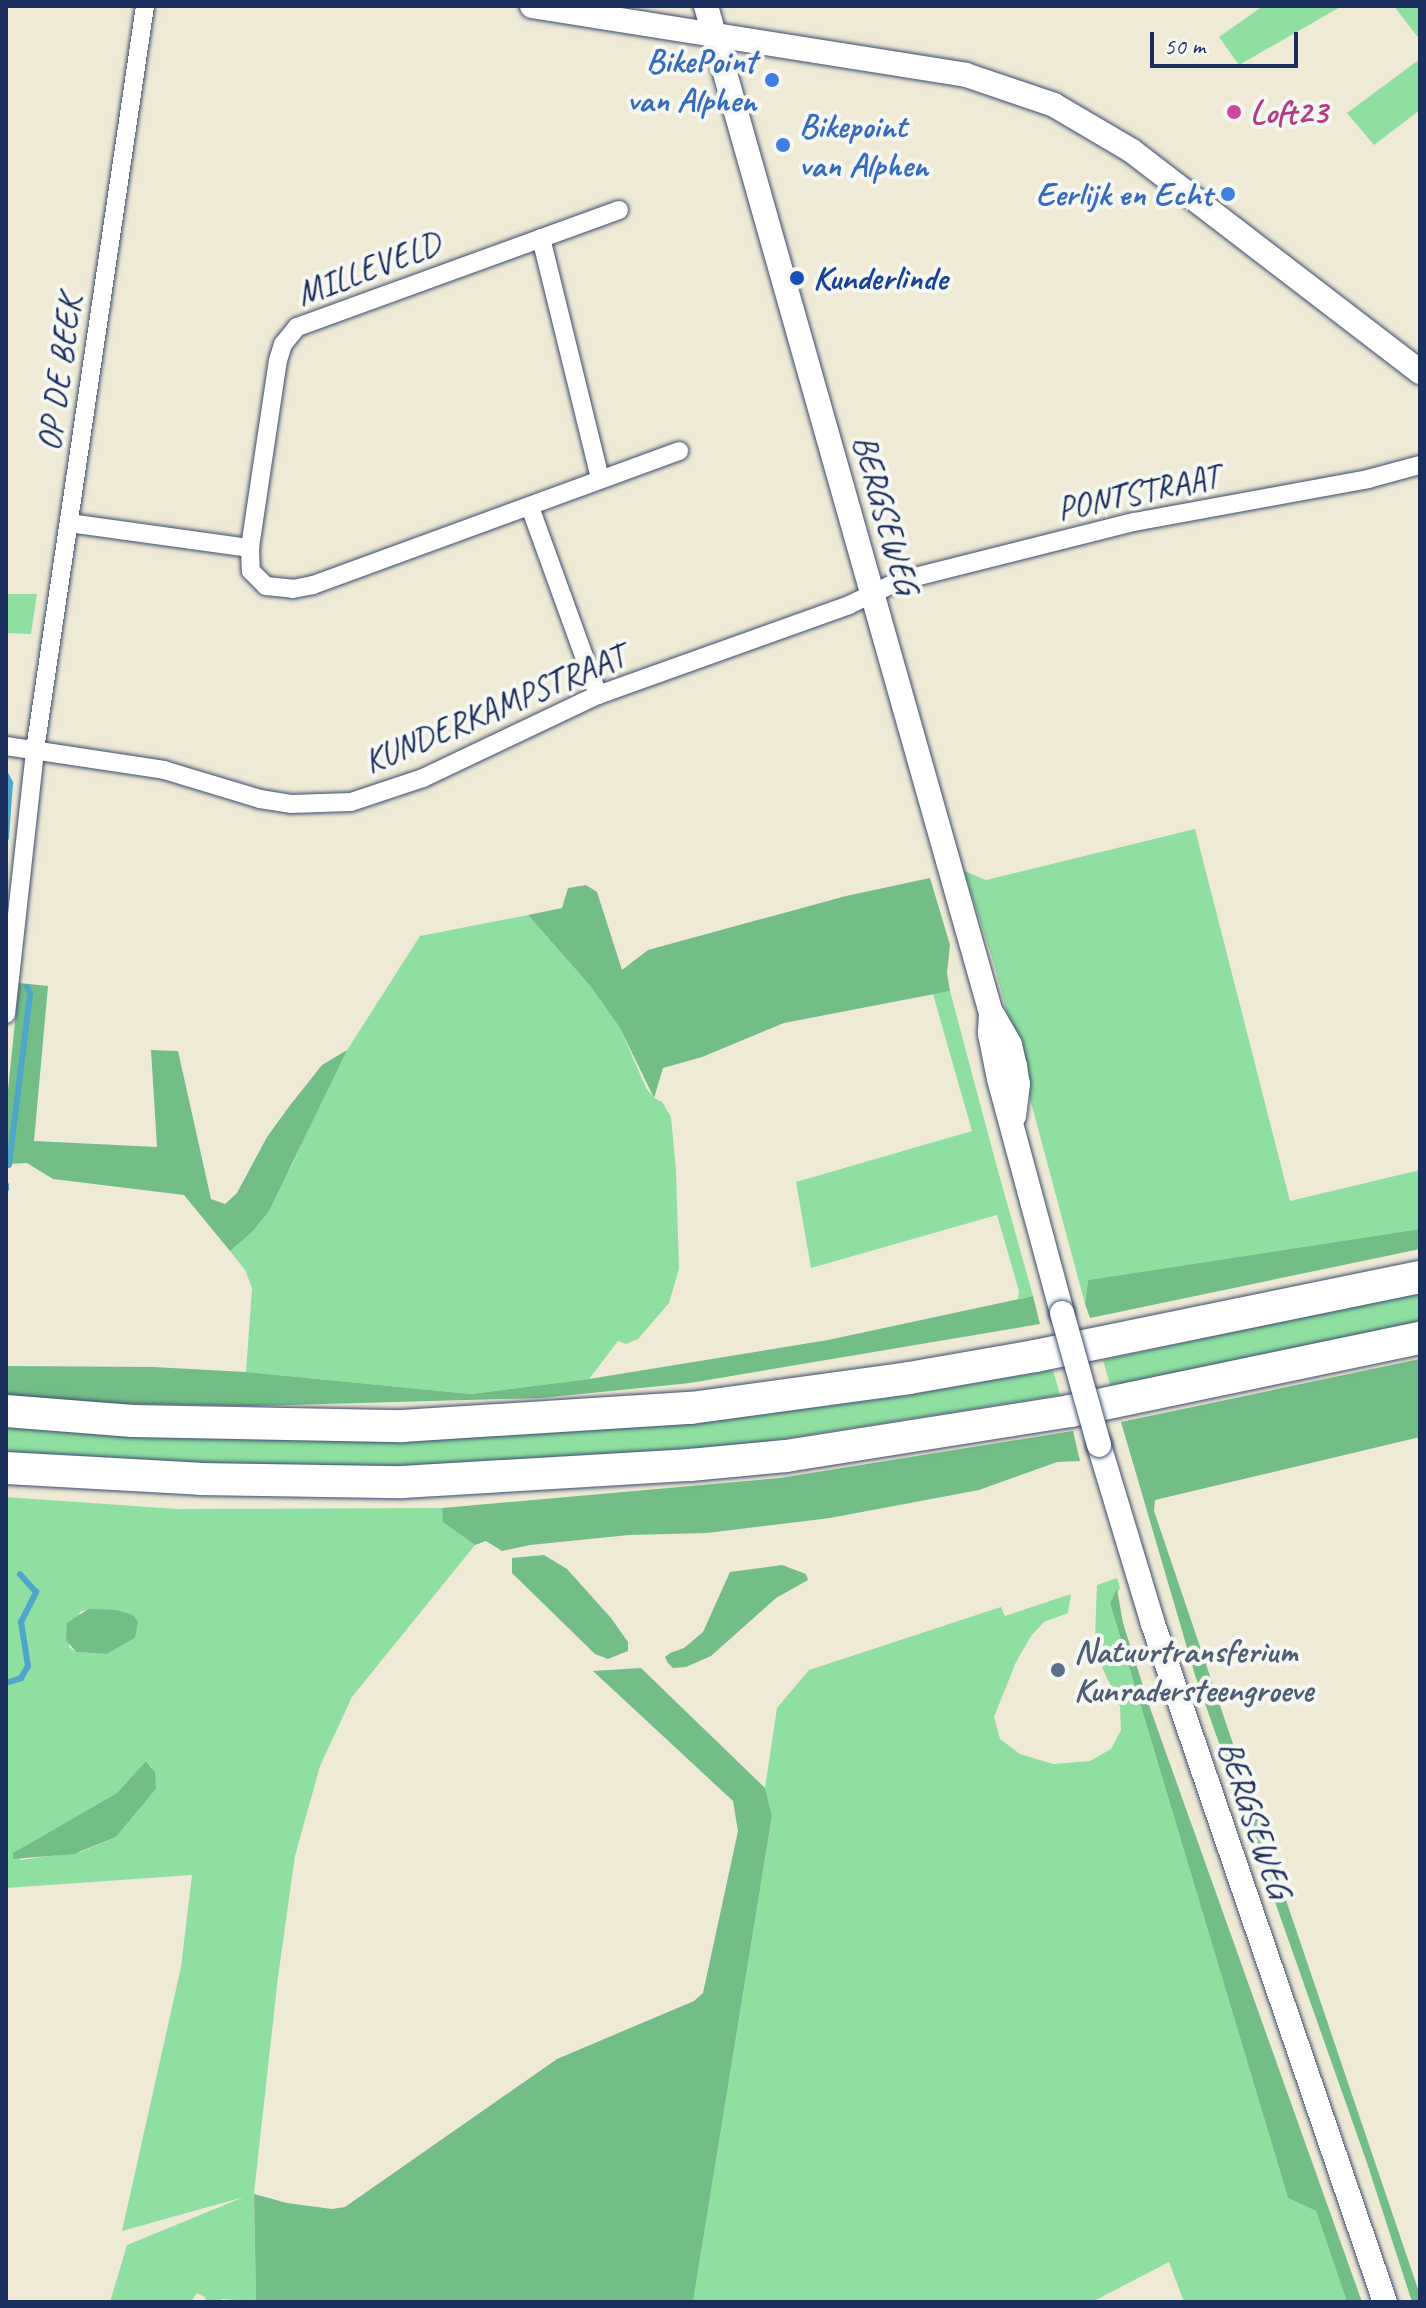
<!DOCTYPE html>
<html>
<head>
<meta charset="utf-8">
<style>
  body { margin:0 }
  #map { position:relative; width:1426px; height:2308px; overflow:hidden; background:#eeead5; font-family:Caveat,sans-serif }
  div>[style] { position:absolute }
  .green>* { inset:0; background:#8fe0a0 }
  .forest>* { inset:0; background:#73be86 }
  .stream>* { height:6px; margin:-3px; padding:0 3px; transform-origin:3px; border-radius:3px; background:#4ea7cb }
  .roads { filter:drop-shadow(0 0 2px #3b4b70) drop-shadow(0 0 2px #3b4b70) }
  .street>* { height:18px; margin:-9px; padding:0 9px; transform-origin:9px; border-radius:9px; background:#fff }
  .secondary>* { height:24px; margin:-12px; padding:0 12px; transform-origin:12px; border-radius:12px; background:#fff }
  .highway>* { height:32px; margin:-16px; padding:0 16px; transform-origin:16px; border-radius:16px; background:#fff }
  .bridges { filter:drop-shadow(0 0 2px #3b4b70) drop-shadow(0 0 2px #3b4b70) }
  .secondary-bridge>* { height:24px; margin:-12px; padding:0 12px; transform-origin:12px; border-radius:12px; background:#fff }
  .dots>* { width:22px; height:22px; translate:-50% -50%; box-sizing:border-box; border:4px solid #f6f6f2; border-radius:50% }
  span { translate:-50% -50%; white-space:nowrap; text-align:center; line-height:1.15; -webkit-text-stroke:8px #f6f6f2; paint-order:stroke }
  .shop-label { font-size:34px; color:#366cbe; font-weight:700 }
  .right { translate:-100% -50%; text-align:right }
  .left { translate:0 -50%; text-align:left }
  .hotel-label { font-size:34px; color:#b23c85; font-weight:700 }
  .street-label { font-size:34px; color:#1b2f5e }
  .transit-label { font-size:34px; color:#164399; font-weight:700 }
  .service-label { font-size:34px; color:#4e5e75; font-weight:700 }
  .frame { position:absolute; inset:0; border:8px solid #1b2f5e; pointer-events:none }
  .scale { position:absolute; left:1150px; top:32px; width:148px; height:36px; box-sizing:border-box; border:4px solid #1b2f5e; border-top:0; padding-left:10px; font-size:24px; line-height:28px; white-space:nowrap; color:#1b2f5e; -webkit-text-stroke:6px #f6f6f2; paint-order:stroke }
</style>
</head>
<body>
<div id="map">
  <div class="green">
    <div style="clip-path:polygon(1263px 6px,1342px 6px,1239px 65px,1219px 37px)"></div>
    <div style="clip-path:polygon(1394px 6px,1420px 6px,1420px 40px,1403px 18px)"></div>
    <div style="clip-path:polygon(1420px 59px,1420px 110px,1374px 145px,1347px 113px)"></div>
    <div style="clip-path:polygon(6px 594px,37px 594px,31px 634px,6px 633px)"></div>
    <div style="clip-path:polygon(1195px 829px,1290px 1201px,1420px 1170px,1420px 1229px,1088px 1280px,1085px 1304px,994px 964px,964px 871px,986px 880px)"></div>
    <div style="clip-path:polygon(528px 915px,591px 987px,620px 1028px,646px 1088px,654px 1098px,662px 1102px,671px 1117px,676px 1170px,679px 1269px,669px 1303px,638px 1339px,626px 1344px,618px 1341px,589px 1379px,471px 1394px,246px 1372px,252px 1288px,245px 1270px,230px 1251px,251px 1233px,291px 1167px,337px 1066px,420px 936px)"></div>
    <div style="clip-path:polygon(950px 991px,995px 1160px,1033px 1296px,1018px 1299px,1019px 1291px,997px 1215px,811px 1268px,796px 1182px,972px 1131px,933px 994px)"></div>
    <div style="clip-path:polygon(1420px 1292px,1420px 1321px,1174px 1374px,1110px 1385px,1103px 1360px)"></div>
    <div style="clip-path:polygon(1053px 1370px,1060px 1395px,719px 1449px,412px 1471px,6px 1457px,6px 1423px,696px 1423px,903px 1396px)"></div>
    <div style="clip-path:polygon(evenodd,6px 1497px,177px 1509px,442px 1508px,444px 1522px,475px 1545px,352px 1697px,320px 1766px,295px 1856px,278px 1977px,254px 2193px,256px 2302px,222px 2299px,222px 2302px,206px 2302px,205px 2297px,197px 2293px,191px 2302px,110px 2302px,127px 2245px,244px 2197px,122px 2231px,181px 1967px,192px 1875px,6px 1888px,6px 1497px,88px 1609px,125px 1612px,135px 1638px,107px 1654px,76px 1652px,69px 1647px,80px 1612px,88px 1609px,6px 1497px,146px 1761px,152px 1767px,156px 1789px,116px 1837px,81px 1852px,20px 1860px,18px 1850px,117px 1793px,146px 1761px)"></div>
    <div style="clip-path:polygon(1117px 1578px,1120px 1588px,1110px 1603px,1288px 2198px,1316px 2211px,1347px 2302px,1184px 2302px,1169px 2262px,1092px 2302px,693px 2302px,772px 1817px,765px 1788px,777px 1708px,809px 1670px,1001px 1607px,1005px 1616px,1071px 1594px,1068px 1613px,1044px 1622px,1031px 1636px,1016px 1662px,994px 1717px,1000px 1739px,1020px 1754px,1053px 1764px,1090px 1761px,1111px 1749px,1121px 1730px,1120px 1706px,1100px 1663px,1095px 1637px,1097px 1585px)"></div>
  </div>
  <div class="forest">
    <div style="clip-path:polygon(930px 878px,950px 945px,947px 973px,950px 991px,784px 1023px,702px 1057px,663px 1068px,654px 1098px,620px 1028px,591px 987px,528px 915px,562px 908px,568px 888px,586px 885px,597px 892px,622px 970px,648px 950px,846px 896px)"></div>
    <div style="clip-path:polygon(19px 983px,48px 986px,34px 1141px,157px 1147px,151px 1050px,178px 1051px,211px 1199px,225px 1204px,237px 1193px,267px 1137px,291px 1104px,322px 1065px,347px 1050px,269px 1211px,251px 1233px,230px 1251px,184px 1195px,53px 1179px,27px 1163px,6px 1164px,6px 1109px)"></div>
    <div style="clip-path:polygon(1420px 1229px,1420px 1249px,1090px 1318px,1085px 1304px,1088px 1280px)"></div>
    <div style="clip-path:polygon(1033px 1296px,1040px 1324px,690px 1383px,541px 1398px,251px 1406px,80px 1403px,6px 1396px,6px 1366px,153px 1367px,246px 1372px,471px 1394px,589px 1379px,828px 1340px)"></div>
    <div style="clip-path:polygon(1420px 1359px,1420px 1437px,1155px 1500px,1154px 1511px,1420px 2295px,1420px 2302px,1412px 2302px,1367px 2163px,1195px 1675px,1121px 1422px)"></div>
    <div style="clip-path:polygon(1073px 1431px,1080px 1461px,1057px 1462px,979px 1490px,830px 1518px,707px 1533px,629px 1535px,530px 1545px,502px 1551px,486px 1541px,475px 1545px,443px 1522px,442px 1508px,780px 1478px)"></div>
    <div style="clip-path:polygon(544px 1555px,567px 1569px,611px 1618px,628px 1642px,628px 1651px,608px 1659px,595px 1654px,512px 1573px,512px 1558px)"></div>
    <div style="clip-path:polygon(782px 1565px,806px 1574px,808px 1580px,776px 1598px,711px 1656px,686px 1667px,673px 1668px,668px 1663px,665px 1657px,670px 1653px,684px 1648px,703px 1632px,730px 1572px)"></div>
    <div style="clip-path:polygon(1117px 1589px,1123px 1623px,1150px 1708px,1362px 2302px,1347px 2302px,1316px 2211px,1288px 2198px,1110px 1603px)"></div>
    <div style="clip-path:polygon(88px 1609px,117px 1610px,133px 1615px,138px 1622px,135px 1638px,107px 1654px,76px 1652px,66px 1640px,67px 1623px)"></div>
    <div style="clip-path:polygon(641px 1668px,765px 1788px,772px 1816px,693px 2302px,256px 2302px,254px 2194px,287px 2203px,332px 2209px,345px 2207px,557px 2059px,694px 2001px,703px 1993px,738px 1831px,733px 1801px,593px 1671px)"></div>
    <div style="clip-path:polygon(146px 1761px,155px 1772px,156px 1789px,116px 1837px,74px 1854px,13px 1859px,13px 1853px,18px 1850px,117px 1793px)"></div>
  </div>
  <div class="stream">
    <div style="left:6px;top:775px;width:9px;rotate:63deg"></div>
    <div style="left:10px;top:783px;width:55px;rotate:94.2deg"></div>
    <div style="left:9px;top:1165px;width:173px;rotate:-83deg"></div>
    <div style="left:30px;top:993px;width:7px;rotate:-117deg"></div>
    <div style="left:6px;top:1189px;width:4px;rotate:-90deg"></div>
    <div style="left:6px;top:1683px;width:16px;rotate:-18deg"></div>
    <div style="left:21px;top:1678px;width:14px;rotate:-60deg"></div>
    <div style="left:28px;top:1666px;width:45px;rotate:-99deg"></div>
    <div style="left:21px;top:1622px;width:34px;rotate:-63deg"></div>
    <div style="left:36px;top:1592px;width:24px;rotate:-132deg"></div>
  </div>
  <div class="roads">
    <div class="street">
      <div style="left:619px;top:210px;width:343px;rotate:160deg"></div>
      <div style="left:297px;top:327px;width:22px;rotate:129deg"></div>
      <div style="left:283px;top:344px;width:17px;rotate:107deg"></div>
      <div style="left:278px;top:360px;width:190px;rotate:98.5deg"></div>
      <div style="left:250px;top:548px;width:23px;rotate:88deg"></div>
      <div style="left:251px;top:571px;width:21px;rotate:45deg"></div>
      <div style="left:266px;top:586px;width:27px;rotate:6deg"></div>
      <div style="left:293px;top:589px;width:20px;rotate:-11deg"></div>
      <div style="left:313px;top:585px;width:390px;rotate:-20.1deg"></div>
      <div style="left:541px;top:238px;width:248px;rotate:76.2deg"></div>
      <div style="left:530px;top:507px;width:200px;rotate:70.1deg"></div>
      <div style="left:69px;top:523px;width:183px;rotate:7.9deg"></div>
      <div style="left:6px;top:746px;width:160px;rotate:8.6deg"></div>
      <div style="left:164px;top:770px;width:100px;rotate:16.8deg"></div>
      <div style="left:260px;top:799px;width:31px;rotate:9deg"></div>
      <div style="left:291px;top:804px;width:60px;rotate:-1.9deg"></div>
      <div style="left:351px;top:802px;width:76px;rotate:-18.4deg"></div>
      <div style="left:423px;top:778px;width:194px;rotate:-25.4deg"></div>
      <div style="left:598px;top:695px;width:267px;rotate:-19.7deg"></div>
      <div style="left:849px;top:605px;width:55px;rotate:-25.6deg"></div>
      <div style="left:899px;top:581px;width:242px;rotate:-14.1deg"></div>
      <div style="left:1134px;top:522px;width:238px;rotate:-10.4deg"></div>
      <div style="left:1368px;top:479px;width:54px;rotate:-15.1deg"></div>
      <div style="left:6px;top:1014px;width:266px;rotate:-83.7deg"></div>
      <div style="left:35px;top:750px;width:752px;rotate:-81.59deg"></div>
    </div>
    <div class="secondary">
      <div style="left:532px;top:6px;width:439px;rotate:9deg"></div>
      <div style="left:966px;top:75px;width:93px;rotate:18.8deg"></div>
      <div style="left:1054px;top:105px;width:91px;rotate:30.5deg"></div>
      <div style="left:1132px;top:151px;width:363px;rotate:37.5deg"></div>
      <div style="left:706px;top:6px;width:1047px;rotate:74.2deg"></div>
      <div style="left:991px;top:1013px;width:21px;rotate:93deg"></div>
      <div style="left:990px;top:1034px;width:46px;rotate:78.7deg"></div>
      <div style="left:999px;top:1079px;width:242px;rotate:74.9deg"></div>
      <div style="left:993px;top:1015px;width:34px;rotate:60deg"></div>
      <div style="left:1010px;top:1045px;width:22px;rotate:77deg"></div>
      <div style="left:1015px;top:1066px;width:18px;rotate:81deg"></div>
      <div style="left:1018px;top:1084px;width:32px;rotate:97deg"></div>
      <div style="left:1099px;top:1445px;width:187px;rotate:73.2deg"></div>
      <div style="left:1153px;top:1624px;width:717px;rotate:71.11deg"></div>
    </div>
    <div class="highway">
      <div style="left:6px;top:1411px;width:127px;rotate:4.5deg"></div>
      <div style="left:133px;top:1421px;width:269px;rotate:1.1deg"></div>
      <div style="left:402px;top:1426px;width:290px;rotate:-3.6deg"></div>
      <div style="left:691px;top:1408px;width:220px;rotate:-7.8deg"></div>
      <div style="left:909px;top:1378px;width:128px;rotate:-9.9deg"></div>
      <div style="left:1035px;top:1356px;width:393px;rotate:-11.6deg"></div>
      <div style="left:6px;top:1468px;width:194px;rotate:3.2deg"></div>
      <div style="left:200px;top:1479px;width:202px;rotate:0.9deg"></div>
      <div style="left:402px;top:1482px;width:289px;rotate:-3.4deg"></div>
      <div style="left:690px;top:1465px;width:96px;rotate:-5.4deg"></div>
      <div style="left:786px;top:1456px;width:288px;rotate:-9deg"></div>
      <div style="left:1070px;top:1411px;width:358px;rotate:-11.8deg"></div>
    </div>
  </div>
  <div class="bridges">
    <div class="secondary-bridge">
      <div style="left:1062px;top:1313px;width:137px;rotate:74.3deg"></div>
    </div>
  </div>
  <div class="dots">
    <div style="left:772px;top:80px;background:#3f7fe0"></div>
    <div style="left:1234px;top:112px;background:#d1479c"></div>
    <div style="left:783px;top:145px;background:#3f7fe0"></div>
    <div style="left:1228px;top:194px;background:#3f7fe0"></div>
    <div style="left:797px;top:278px;background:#1a4fb4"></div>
    <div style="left:1058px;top:1670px;background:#5c6f8a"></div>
  </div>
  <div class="shop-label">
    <span class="right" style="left:756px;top:80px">BikePoint<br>van Alphen</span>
    <span class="left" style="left:799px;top:145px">Bikepoint<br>van Alphen</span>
    <span class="right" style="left:1212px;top:194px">Eerlijk en Echt</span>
  </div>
  <div class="hotel-label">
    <span class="left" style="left:1250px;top:112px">Loft23</span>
  </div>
  <div class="street-label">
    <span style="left:368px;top:268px;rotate:-21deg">MILLEVELD</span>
    <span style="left:59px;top:373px;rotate:-82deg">OP DE BEEK</span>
    <span style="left:1138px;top:492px;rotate:-12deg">PONTSTRAAT</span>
    <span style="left:886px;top:514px;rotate:74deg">BERGSEWEG</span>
    <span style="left:494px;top:708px;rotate:-23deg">KUNDERKAMPSTRAAT</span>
    <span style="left:1255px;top:1819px;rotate:71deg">BERGSEWEG</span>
  </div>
  <div class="transit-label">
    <span class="left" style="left:813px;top:278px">Kunderlinde</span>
  </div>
  <div class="service-label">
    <span class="left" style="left:1074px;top:1670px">Natuurtransferium<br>Kunradersteengroeve</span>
  </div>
  <div class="frame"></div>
  <div class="scale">50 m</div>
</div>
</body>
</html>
